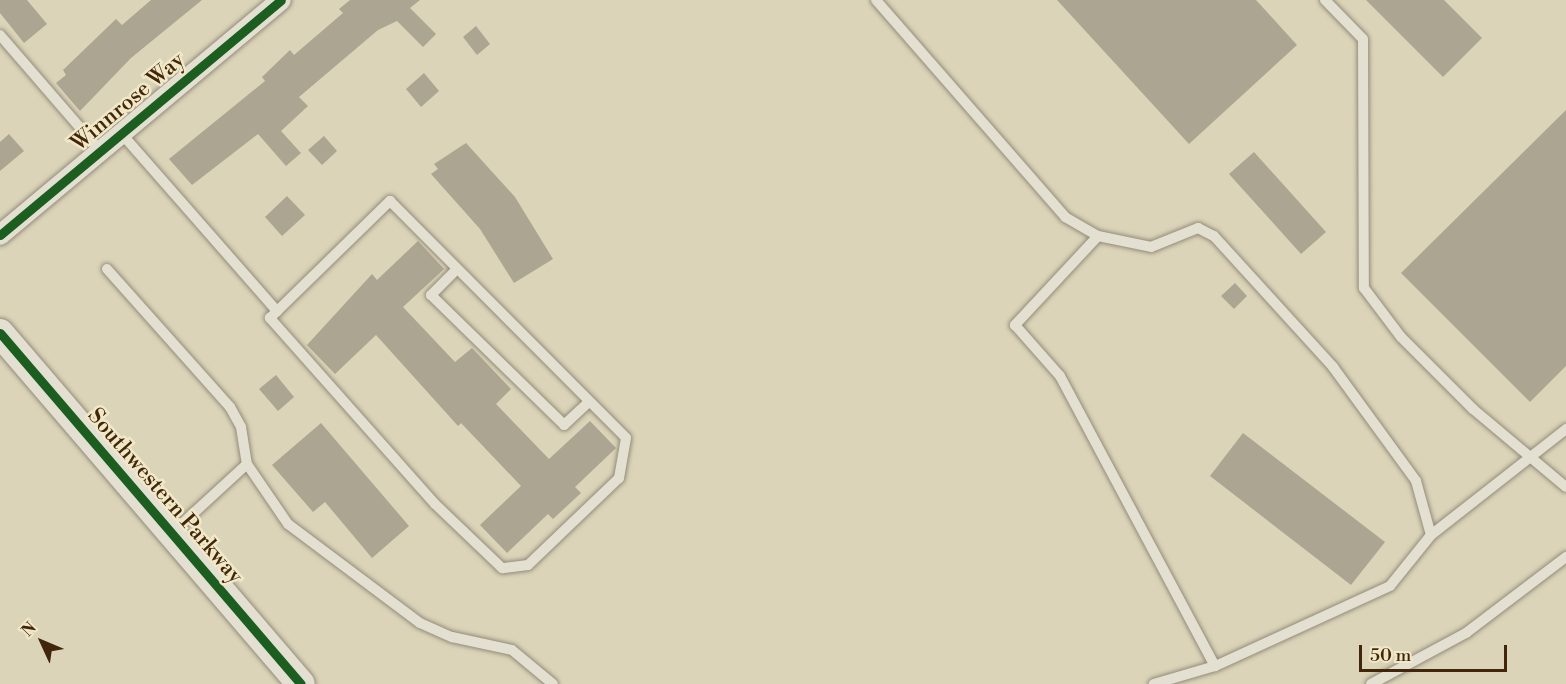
<!DOCTYPE html>
<html>
<head>
<meta charset="utf-8">
<style>
  body { margin:0 }
  #map { position:relative; width:1566px; height:684px; overflow:hidden; background:#dbd4b9; font-family:"Libre Bodoni",serif }
  div>[style] { position:absolute }
  .building>* { inset:0; background:#aca591 }
  .roads { filter:drop-shadow(0 0 2px #948c79) drop-shadow(0 0 2px #948c79) }
  .lane>* { height:10px; margin:-5px; padding:0 5px; transform-origin:5px; border-radius:5px; background:#e3dfd1 }
  .street>* { height:20px; margin:-10px; padding:0 10px; transform-origin:10px; border-radius:10px; background:#e3dfd1 }
  .secondary>* { height:28px; margin:-14px; padding:0 14px; transform-origin:14px; border-radius:14px; background:#e3dfd1 }
  .cycleway>* { height:9px; margin:-4.5px; padding:0 4.5px; transform-origin:4.5px; border-radius:4.5px; background:#1b5e20 }
  span { translate:-50% -50%; white-space:nowrap; text-align:center; line-height:1.15; -webkit-text-stroke:5px #f1e8c8; paint-order:stroke }
  .street-label { font-size:22px; color:#41260b }
  .north { position:absolute; left:12px; top:612px; width:60px; height:60px; -webkit-text-stroke:4px #f1e8c8; paint-order:stroke; rotate:314deg; font-size:16px; font-weight:700; line-height:24px; text-align:center; color:#41260b }
  .north::after { content:''; display:block; margin:auto; width:21px; height:27px; background:#41260b; clip-path:polygon(50% 0,100% 100%,50% 72%,0 100%) }
  .scale { position:absolute; left:1359px; top:645px; width:148px; height:27px; box-sizing:border-box; border:3px solid #41260b; border-top:0; padding-left:8px; font-size:18px; line-height:21px; white-space:nowrap; color:#41260b; -webkit-text-stroke:4px #f1e8c8; paint-order:stroke }
</style>
</head>
<body>
<div id="map">
  <div class="building">
    <div style="clip-path:polygon(0 0,27px 0,47px 24px,24px 43px,0 13px)"></div>
    <div style="clip-path:polygon(151px 0,202px 0,131px 58px,80px 111px,56px 83px,66px 75px,63px 70px,116px 19px,122px 25px)"></div>
    <div style="clip-path:polygon(350px 0,420px 0,410px 8px,436px 34px,423px 47px,397px 21px,378px 30px,299px 97px,308px 106px,281px 131px,301px 153px,286px 166px,258px 134px,192px 185px,169px 159px,265px 81px,262px 77px,290px 50px,294px 55px,343px 13px,339px 9px)"></div>
    <div style="clip-path:polygon(1057px 0,1256px 0,1297px 45px,1189px 144px)"></div>
    <div style="clip-path:polygon(1366px 0,1444px 0,1482px 38px,1443px 77px)"></div>
    <div style="clip-path:polygon(476px 26px,490px 44px,477px 55px,463px 37px)"></div>
    <div style="clip-path:polygon(424px 73px,439px 91px,421px 107px,406px 89px)"></div>
    <div style="clip-path:polygon(1566px 110px,1566px 366px,1530px 402px,1401px 273px)"></div>
    <div style="clip-path:polygon(9px 134px,24px 151px,0 171px,0 142px)"></div>
    <div style="clip-path:polygon(324px 136px,337px 151px,322px 165px,308px 150px)"></div>
    <div style="clip-path:polygon(466px 143px,515px 197px,553px 259px,514px 283px,480px 229px,431px 174px,438px 169px,434px 164px)"></div>
    <div style="clip-path:polygon(1254px 152px,1326px 232px,1301px 254px,1229px 174px)"></div>
    <div style="clip-path:polygon(287px 196px,305px 215px,282px 236px,265px 217px)"></div>
    <div style="clip-path:polygon(418px 241px,444px 269px,403px 307px,455px 362px,472px 348px,511px 389px,496px 404px,549px 459px,590px 421px,616px 448px,575px 487px,581px 493px,553px 519px,548px 514px,507px 553px,480px 525px,521px 486px,461px 423px,458px 426px,376px 335px,335px 374px,307px 345px,372px 274px,377px 280px)"></div>
    <div style="clip-path:polygon(1235px 283px,1247px 296px,1234px 309px,1221px 296px)"></div>
    <div style="clip-path:polygon(276px 375px,294px 397px,278px 411px,259px 389px)"></div>
    <div style="clip-path:polygon(321px 423px,409px 526px,372px 558px,325px 502px,313px 512px,272px 465px)"></div>
    <div style="clip-path:polygon(1243px 433px,1385px 542px,1351px 585px,1210px 476px)"></div>
  </div>
  <div class="roads">
    <div class="lane">
      <div style="left:876px;top:0;width:288px;rotate:48.9deg"></div>
      <div style="left:1065px;top:217px;width:38px;rotate:30deg"></div>
      <div style="left:1098px;top:236px;width:54px;rotate:11.7deg"></div>
      <div style="left:1151px;top:247px;width:51px;rotate:-22deg"></div>
      <div style="left:1198px;top:228px;width:18px;rotate:27deg"></div>
      <div style="left:1214px;top:236px;width:177px;rotate:47.7deg"></div>
      <div style="left:1333px;top:367px;width:141px;rotate:53.9deg"></div>
      <div style="left:1416px;top:481px;width:56px;rotate:74.5deg"></div>
      <div style="left:1431px;top:535px;width:65px;rotate:128.8deg"></div>
      <div style="left:1390px;top:586px;width:192px;rotate:155.4deg"></div>
      <div style="left:1325px;top:0;width:54px;rotate:45.7deg"></div>
      <div style="left:1363px;top:39px;width:249px;rotate:89.8deg"></div>
      <div style="left:1364px;top:288px;width:61px;rotate:52.9deg"></div>
      <div style="left:1401px;top:337px;width:102px;rotate:45deg"></div>
      <div style="left:1473px;top:409px;width:121px;rotate:40deg"></div>
      <div style="left:0;top:35px;width:153px;rotate:49.2deg"></div>
      <div style="left:121px;top:133px;width:237px;rotate:48.8deg"></div>
      <div style="left:390px;top:201px;width:334px;rotate:45.1deg"></div>
      <div style="left:626px;top:438px;width:41px;rotate:99.9deg"></div>
      <div style="left:619px;top:478px;width:126px;rotate:136.3deg"></div>
      <div style="left:528px;top:565px;width:26px;rotate:173deg"></div>
      <div style="left:502px;top:568px;width:93px;rotate:-136.3deg"></div>
      <div style="left:435px;top:504px;width:249px;rotate:-131.6deg"></div>
      <div style="left:270px;top:318px;width:168px;rotate:-44.3deg"></div>
      <div style="left:1098px;top:236px;width:122px;rotate:133deg"></div>
      <div style="left:1015px;top:325px;width:68px;rotate:48.6deg"></div>
      <div style="left:1060px;top:376px;width:329px;rotate:61.9deg"></div>
      <div style="left:1215px;top:666px;width:64px;rotate:163.6deg"></div>
      <div style="left:107px;top:269px;width:185px;rotate:48.3deg"></div>
      <div style="left:230px;top:407px;width:23px;rotate:61deg"></div>
      <div style="left:241px;top:427px;width:37px;rotate:81deg"></div>
      <div style="left:247px;top:464px;width:73px;rotate:55.7deg"></div>
      <div style="left:288px;top:524px;width:165px;rotate:36.9deg"></div>
      <div style="left:420px;top:623px;width:35px;rotate:24deg"></div>
      <div style="left:452px;top:637px;width:61px;rotate:12.2deg"></div>
      <div style="left:512px;top:650px;width:53px;rotate:39.7deg"></div>
      <div style="left:457px;top:269px;width:37px;rotate:135deg"></div>
      <div style="left:431px;top:295px;width:186px;rotate:44.3deg"></div>
      <div style="left:564px;top:425px;width:34px;rotate:-43deg"></div>
      <div style="left:173px;top:532px;width:100px;rotate:-42.6deg"></div>
      <div style="left:1431px;top:535px;width:172px;rotate:-38.1deg"></div>
      <div style="left:1371px;top:684px;width:108px;rotate:-28.2deg"></div>
      <div style="left:1466px;top:633px;width:126px;rotate:-37.2deg"></div>
    </div>
    <div class="street">
      <div style="left:0;top:235px;width:366px;rotate:-39.9deg"></div>
    </div>
    <div class="secondary">
      <div style="left:0;top:333px;width:462px;rotate:49.4deg"></div>
    </div>
  </div>
  <div class="cycleway">
    <div style="left:0;top:235px;width:366px;rotate:-39.9deg"></div>
    <div style="left:0;top:333px;width:462px;rotate:49.4deg"></div>
  </div>
  <div class="street-label">
    <span style="left:128px;top:102px;rotate:-40deg">Winnrose Way</span>
    <span style="left:165px;top:496px;rotate:49deg">Southwestern Parkway</span>
  </div>
  <div class="north">N</div>
  <div class="scale">50 m</div>
</div>
</body>
</html>
